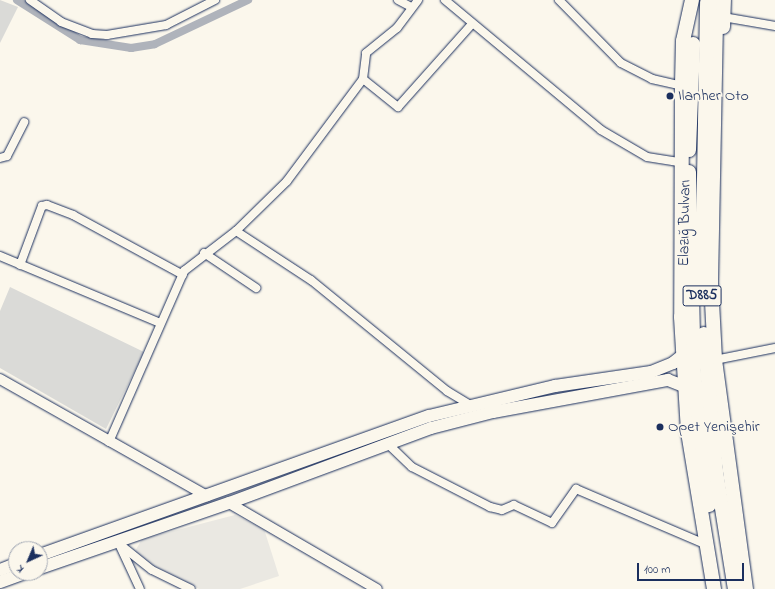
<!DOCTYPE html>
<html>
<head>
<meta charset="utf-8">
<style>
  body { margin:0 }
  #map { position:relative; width:775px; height:589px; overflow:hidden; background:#fbf7ec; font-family:"Indie Flower",sans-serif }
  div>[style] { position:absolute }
  .built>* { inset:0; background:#eae8e2 }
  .green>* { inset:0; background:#dadad7 }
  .canal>* { height:8px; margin:-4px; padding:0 4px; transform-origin:4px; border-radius:4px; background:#afb3bb }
  .roads { filter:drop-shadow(0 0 1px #1b2f5e) drop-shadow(0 0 1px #1b2f5e) }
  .minor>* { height:8px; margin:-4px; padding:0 4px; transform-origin:4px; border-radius:4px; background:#fbf7ec }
  .tertiary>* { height:10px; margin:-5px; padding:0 5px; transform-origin:5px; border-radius:5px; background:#fbf7ec }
  .secondary>* { height:12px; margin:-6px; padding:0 6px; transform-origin:6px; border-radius:6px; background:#fbf7ec }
  .trunk>* { height:14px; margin:-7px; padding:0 7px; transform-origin:7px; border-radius:7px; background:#fbf7ec }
  .dots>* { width:11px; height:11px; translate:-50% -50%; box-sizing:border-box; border:2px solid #fbf7ec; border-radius:50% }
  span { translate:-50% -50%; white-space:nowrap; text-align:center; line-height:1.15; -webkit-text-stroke:3.5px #fbf7ec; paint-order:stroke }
  .shield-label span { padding:1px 3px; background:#fbf7ec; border:1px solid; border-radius:3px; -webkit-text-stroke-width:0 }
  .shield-label { font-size:15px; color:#1b2f5e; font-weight:700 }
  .poi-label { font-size:16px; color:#1b2f5e }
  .left { translate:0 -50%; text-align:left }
  .street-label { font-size:16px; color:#1b2f5e }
  .north { position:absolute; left:8px; top:541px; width:40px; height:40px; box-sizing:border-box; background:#fbf7ec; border:1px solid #a1a7b3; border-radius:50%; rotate:224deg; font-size:11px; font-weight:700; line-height:16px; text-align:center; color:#1b2f5e }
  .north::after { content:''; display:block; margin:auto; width:14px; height:18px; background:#1b2f5e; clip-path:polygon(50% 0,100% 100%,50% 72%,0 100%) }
  .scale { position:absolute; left:637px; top:563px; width:107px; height:18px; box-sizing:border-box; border:2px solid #1b2f5e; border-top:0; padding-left:5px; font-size:12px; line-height:14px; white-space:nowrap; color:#1b2f5e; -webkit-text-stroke:3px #fbf7ec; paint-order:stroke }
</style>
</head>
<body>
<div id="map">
  <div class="built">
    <div style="clip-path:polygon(235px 515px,264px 529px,279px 576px,240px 589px,199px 589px,133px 555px,142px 539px)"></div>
  </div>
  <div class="green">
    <div style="clip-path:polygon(0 0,18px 7px,0 43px)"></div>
    <div style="clip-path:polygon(10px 287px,144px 352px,106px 429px,0 368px,0 311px)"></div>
  </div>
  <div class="canal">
    <div style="left:17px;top:0;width:75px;rotate:32.4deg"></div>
    <div style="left:80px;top:40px;width:52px;rotate:8.9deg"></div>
    <div style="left:131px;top:48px;width:24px;rotate:-9deg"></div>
    <div style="left:155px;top:44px;width:103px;rotate:-25.3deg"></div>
  </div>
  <div class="roads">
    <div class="minor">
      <div style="left:30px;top:0;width:38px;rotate:35deg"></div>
      <div style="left:61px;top:22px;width:33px;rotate:21deg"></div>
      <div style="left:92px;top:34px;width:15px;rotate:4deg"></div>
      <div style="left:107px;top:35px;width:60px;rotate:-9.6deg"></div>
      <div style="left:166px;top:25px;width:55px;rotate:-27deg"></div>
      <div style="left:398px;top:0;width:15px;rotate:28deg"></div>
      <div style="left:445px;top:0;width:203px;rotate:39.8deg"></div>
      <div style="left:601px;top:130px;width:53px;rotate:30.4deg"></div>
      <div style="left:647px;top:157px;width:32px;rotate:9deg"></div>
      <div style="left:559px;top:0;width:88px;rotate:45.5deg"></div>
      <div style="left:621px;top:63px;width:35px;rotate:27deg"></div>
      <div style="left:652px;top:79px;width:31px;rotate:13deg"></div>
      <div style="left:723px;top:17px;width:53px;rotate:9.8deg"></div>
      <div style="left:363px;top:79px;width:45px;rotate:38.7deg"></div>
      <div style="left:398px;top:107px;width:110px;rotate:-48.3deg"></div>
      <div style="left:0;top:158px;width:7px;rotate:-16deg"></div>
      <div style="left:7px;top:156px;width:38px;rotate:-63deg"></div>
      <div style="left:236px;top:231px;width:90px;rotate:33.2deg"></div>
      <div style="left:311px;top:280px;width:176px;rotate:39.2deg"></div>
      <div style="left:447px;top:391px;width:26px;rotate:31deg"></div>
      <div style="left:204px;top:253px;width:63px;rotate:33.9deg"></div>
      <div style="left:0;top:256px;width:173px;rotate:22.7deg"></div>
      <div style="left:20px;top:265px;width:63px;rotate:-69.6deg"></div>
      <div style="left:42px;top:206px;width:5px;rotate:-11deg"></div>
      <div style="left:47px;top:205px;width:28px;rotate:21deg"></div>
      <div style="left:73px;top:215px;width:125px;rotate:28.6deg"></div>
      <div style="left:715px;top:360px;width:61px;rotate:-11.3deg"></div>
      <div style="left:109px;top:442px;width:187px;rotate:-66.3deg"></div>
      <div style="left:184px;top:271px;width:66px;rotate:-37.6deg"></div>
      <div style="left:236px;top:231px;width:71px;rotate:-44.4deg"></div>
      <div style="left:287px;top:181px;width:127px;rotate:-53.3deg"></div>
      <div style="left:363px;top:79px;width:26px;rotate:-83deg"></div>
      <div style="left:366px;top:53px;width:40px;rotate:-39deg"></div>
      <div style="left:397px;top:28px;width:35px;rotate:-53deg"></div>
      <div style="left:388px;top:444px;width:33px;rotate:44deg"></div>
      <div style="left:412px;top:467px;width:88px;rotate:27.1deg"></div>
      <div style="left:490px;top:507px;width:12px;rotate:14deg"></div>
      <div style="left:502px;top:510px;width:13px;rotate:-23deg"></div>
      <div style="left:514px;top:505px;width:42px;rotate:25.3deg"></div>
      <div style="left:552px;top:523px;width:42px;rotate:-54.8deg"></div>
      <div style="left:576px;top:489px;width:142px;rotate:23.1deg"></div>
      <div style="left:118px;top:543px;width:43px;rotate:38.5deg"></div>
      <div style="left:152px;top:570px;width:43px;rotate:26deg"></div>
      <div style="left:120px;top:546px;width:47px;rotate:65.1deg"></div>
    </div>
    <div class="tertiary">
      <div style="left:0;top:379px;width:238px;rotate:29.5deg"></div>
      <div style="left:229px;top:503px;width:171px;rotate:30.2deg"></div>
    </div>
    <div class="secondary">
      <div style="left:40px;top:555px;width:413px;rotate:-19.7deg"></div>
      <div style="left:429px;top:416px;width:130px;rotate:-13.4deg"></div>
      <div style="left:555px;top:386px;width:97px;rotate:-8.3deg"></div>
      <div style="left:651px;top:372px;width:24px;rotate:-22deg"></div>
      <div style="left:673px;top:363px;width:13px;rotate:-39deg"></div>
      <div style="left:40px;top:568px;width:200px;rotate:-19deg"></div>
      <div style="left:229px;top:503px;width:215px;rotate:-20.4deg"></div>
      <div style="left:431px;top:428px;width:64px;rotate:-14.5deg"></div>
      <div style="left:493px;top:412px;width:178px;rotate:-10.4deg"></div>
      <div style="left:668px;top:380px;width:17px;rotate:21deg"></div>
      <div style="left:0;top:570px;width:17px;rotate:-21deg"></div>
      <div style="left:0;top:582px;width:27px;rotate:-20deg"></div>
    </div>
    <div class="trunk">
      <div style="left:692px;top:0;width:42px;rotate:102.4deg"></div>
      <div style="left:683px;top:41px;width:45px;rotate:91.3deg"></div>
      <div style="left:682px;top:86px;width:231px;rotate:90.2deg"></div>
      <div style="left:681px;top:317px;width:115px;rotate:86.5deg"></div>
      <div style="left:688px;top:432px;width:159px;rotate:80.6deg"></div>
      <div style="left:711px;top:0;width:22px;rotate:77deg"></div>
      <div style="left:716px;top:21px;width:262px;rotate:91.1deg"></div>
      <div style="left:711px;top:283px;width:77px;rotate:87deg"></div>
      <div style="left:715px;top:360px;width:231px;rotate:82.3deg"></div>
      <div style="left:723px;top:27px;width:27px;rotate:-88deg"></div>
      <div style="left:689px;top:150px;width:106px;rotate:-87.8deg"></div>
      <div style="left:689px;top:172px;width:202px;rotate:88.6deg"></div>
      <div style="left:694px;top:374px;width:132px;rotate:83.5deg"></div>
      <div style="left:702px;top:293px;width:291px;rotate:-89deg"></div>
      <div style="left:704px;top:334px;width:138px;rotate:85deg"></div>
      <div style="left:716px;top:471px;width:120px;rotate:80.9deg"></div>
    </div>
  </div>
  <div class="dots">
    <div style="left:670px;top:96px;background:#1b2f5e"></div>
    <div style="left:660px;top:427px;background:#1b2f5e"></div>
  </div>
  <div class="shield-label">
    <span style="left:702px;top:296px">D885</span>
  </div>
  <div class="poi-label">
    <span class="left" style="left:678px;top:96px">Ilanher Oto</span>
    <span class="left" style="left:668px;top:427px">Opet Yenişehir</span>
  </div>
  <div class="street-label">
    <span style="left:685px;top:223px;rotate:-89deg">Elazığ Bulvarı</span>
  </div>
  <div class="north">K</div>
  <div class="scale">100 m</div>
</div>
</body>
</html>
